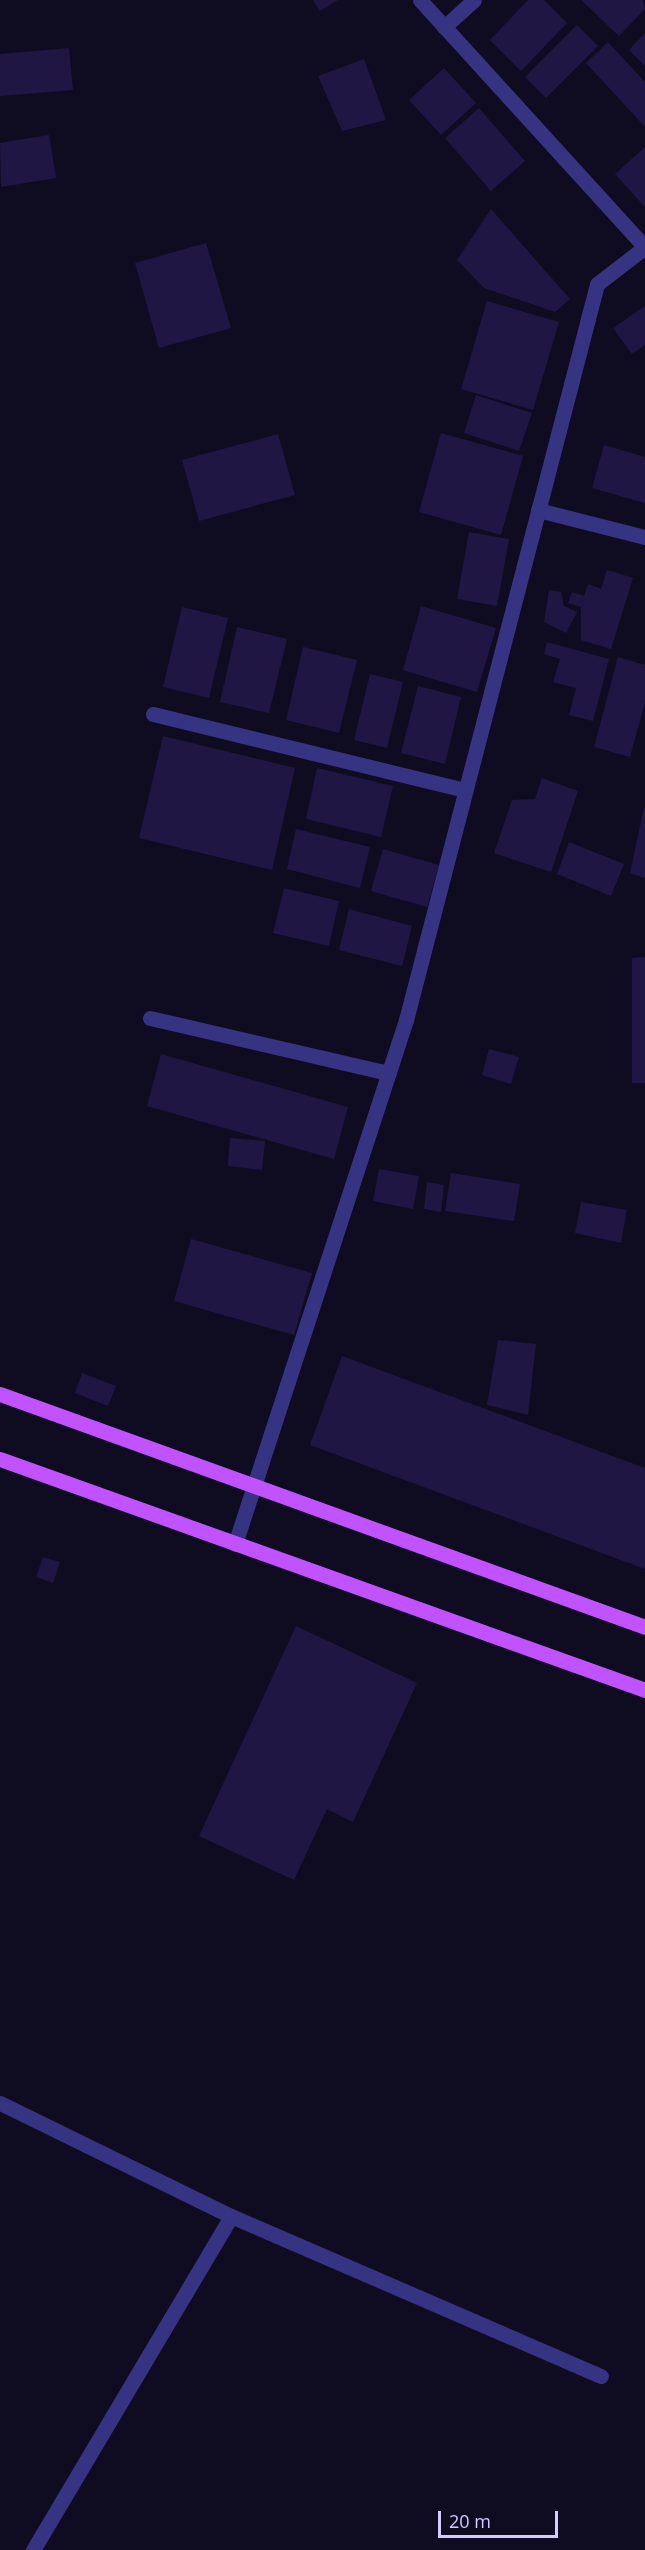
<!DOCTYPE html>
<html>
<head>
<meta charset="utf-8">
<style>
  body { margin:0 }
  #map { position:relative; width:645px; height:2550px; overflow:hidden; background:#0f0c21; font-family:"Open Sans",sans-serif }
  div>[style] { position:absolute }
  .building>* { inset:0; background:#201643 }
  .minor>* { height:15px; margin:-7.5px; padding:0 7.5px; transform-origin:7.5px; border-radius:7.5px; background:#373383 }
  .major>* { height:15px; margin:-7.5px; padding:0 7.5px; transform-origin:7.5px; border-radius:7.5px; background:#c053ff }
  span { translate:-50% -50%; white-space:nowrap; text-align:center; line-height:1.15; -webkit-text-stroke:6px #0f0c21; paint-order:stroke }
  .scale { position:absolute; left:438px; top:2511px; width:120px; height:27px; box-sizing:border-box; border:3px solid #d2ccff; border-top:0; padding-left:8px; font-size:18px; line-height:21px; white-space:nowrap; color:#d2ccff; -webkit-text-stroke:4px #0f0c21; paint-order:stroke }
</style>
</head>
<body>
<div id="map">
  <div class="building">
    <div style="clip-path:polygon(313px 0,338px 0,320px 11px)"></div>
    <div style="clip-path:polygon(528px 0,544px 0,567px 23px,521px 71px,490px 40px)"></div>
    <div style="clip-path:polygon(581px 0,643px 0,645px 9px,619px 36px)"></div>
    <div style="clip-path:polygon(577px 25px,598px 46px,546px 98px,525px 77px)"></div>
    <div style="clip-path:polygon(645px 33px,645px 66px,629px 50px)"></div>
    <div style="clip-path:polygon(608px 42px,645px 82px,645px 127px,586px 63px)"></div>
    <div style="clip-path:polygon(69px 48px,73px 90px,0 96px,0 54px)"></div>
    <div style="clip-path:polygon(364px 59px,386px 120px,342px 131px,318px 76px)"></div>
    <div style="clip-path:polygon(444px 68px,476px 103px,441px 135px,409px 100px)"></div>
    <div style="clip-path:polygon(479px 108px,525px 161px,491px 191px,445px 138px)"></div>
    <div style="clip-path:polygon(49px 135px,56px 178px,1px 187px,0 143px)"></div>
    <div style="clip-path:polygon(645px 147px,645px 207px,615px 174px)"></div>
    <div style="clip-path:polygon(491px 209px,570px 299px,555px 312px,484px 288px,457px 260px)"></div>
    <div style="clip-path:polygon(206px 243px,231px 328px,159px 348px,135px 263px)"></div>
    <div style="clip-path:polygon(487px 301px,559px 322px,533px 410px,461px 389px)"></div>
    <div style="clip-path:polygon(645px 306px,645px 345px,632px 354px,613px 328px)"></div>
    <div style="clip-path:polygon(476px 395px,532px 413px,519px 451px,464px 433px)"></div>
    <div style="clip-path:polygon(441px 433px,523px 456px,501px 535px,419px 512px)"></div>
    <div style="clip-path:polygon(278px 434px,295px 495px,199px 521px,182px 460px)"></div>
    <div style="clip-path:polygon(604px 445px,645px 457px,645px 503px,592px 488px)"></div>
    <div style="clip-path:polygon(469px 532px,509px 539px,497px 606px,457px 599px)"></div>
    <div style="clip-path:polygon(607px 570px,633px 578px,611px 649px,581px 640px,581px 607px,568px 603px,572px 592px,584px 596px,588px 584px,601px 589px)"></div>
    <div style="clip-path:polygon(549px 590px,561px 592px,564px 606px,577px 612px,566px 633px,544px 622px)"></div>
    <div style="clip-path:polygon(421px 606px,496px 628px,477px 692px,403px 670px)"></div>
    <div style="clip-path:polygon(182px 607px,228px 618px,209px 698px,163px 687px)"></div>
    <div style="clip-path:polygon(237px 627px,287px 639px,269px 713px,220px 702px)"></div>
    <div style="clip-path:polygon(547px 642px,609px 659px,593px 721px,569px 715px,576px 688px,553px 682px,560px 659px,544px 654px)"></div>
    <div style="clip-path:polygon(303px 647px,357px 660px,339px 733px,286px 720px)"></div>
    <div style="clip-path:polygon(618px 657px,645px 665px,645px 702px,630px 757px,594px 747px)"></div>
    <div style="clip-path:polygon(370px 674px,403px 682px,387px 748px,354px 740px)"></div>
    <div style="clip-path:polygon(418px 686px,461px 697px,445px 764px,401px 753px)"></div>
    <div style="clip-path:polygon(163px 736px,295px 768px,272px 870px,139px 838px)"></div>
    <div style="clip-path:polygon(317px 768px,393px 786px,381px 837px,306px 819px)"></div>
    <div style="clip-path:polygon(542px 778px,578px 791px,551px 872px,494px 853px,512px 800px,535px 799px)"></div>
    <div style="clip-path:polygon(644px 808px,645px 808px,645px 878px,630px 873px)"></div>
    <div style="clip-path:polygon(296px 829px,370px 847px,360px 888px,287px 869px)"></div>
    <div style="clip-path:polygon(569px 842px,624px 864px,611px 896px,557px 874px)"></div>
    <div style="clip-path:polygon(383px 849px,439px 865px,427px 907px,371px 891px)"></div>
    <div style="clip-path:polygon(284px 888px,339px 901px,329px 946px,273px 933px)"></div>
    <div style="clip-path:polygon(349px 909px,412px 926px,402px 966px,339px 950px)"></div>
    <div style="clip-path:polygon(645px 957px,645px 1083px,632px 1083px,632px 958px)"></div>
    <div style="clip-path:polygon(489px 1049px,519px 1057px,511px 1084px,482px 1075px)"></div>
    <div style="clip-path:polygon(161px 1054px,348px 1107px,334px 1159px,147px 1106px)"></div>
    <div style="clip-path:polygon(230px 1138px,265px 1141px,262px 1170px,228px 1166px)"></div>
    <div style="clip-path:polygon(379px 1169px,419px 1176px,413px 1209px,373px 1201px)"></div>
    <div style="clip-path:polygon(451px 1173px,520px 1184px,514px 1221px,445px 1211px)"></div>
    <div style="clip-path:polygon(427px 1182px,444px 1185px,441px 1212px,424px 1209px)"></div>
    <div style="clip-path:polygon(581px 1202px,627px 1210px,621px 1243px,575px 1233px)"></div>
    <div style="clip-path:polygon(191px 1239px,312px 1273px,294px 1335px,174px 1301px)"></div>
    <div style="clip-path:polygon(498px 1340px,536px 1344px,528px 1415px,487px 1405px)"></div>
    <div style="clip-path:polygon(342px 1356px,645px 1468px,645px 1569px,310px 1445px)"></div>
    <div style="clip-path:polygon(82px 1373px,116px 1386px,108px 1406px,75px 1393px)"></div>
    <div style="clip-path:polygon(43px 1557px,60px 1562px,53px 1583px,36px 1577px)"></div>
    <div style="clip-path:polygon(296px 1626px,417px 1683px,353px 1822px,327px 1809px,294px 1880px,199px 1836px)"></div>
  </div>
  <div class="minor">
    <div style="left:420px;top:0;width:334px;rotate:47.7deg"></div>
    <div style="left:444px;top:27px;width:40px;rotate:-42deg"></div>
    <div style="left:538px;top:510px;width:110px;rotate:14.2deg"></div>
    <div style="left:153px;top:714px;width:321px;rotate:13.7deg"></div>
    <div style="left:150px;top:1018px;width:245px;rotate:13deg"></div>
    <div style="left:235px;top:1544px;width:551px;rotate:-71.93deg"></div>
    <div style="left:406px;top:1020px;width:760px;rotate:-75.45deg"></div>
    <div style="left:597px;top:284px;width:61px;rotate:-37.6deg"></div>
    <div style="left:0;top:2103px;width:257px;rotate:26.1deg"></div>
    <div style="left:33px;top:2550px;width:388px;rotate:-59.3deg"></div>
    <div style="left:231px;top:2216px;width:403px;rotate:23.4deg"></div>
  </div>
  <div class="major">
    <div style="left:0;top:1394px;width:686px;rotate:19.86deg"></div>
    <div style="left:0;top:1459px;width:685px;rotate:19.7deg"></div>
  </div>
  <div class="scale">20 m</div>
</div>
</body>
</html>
